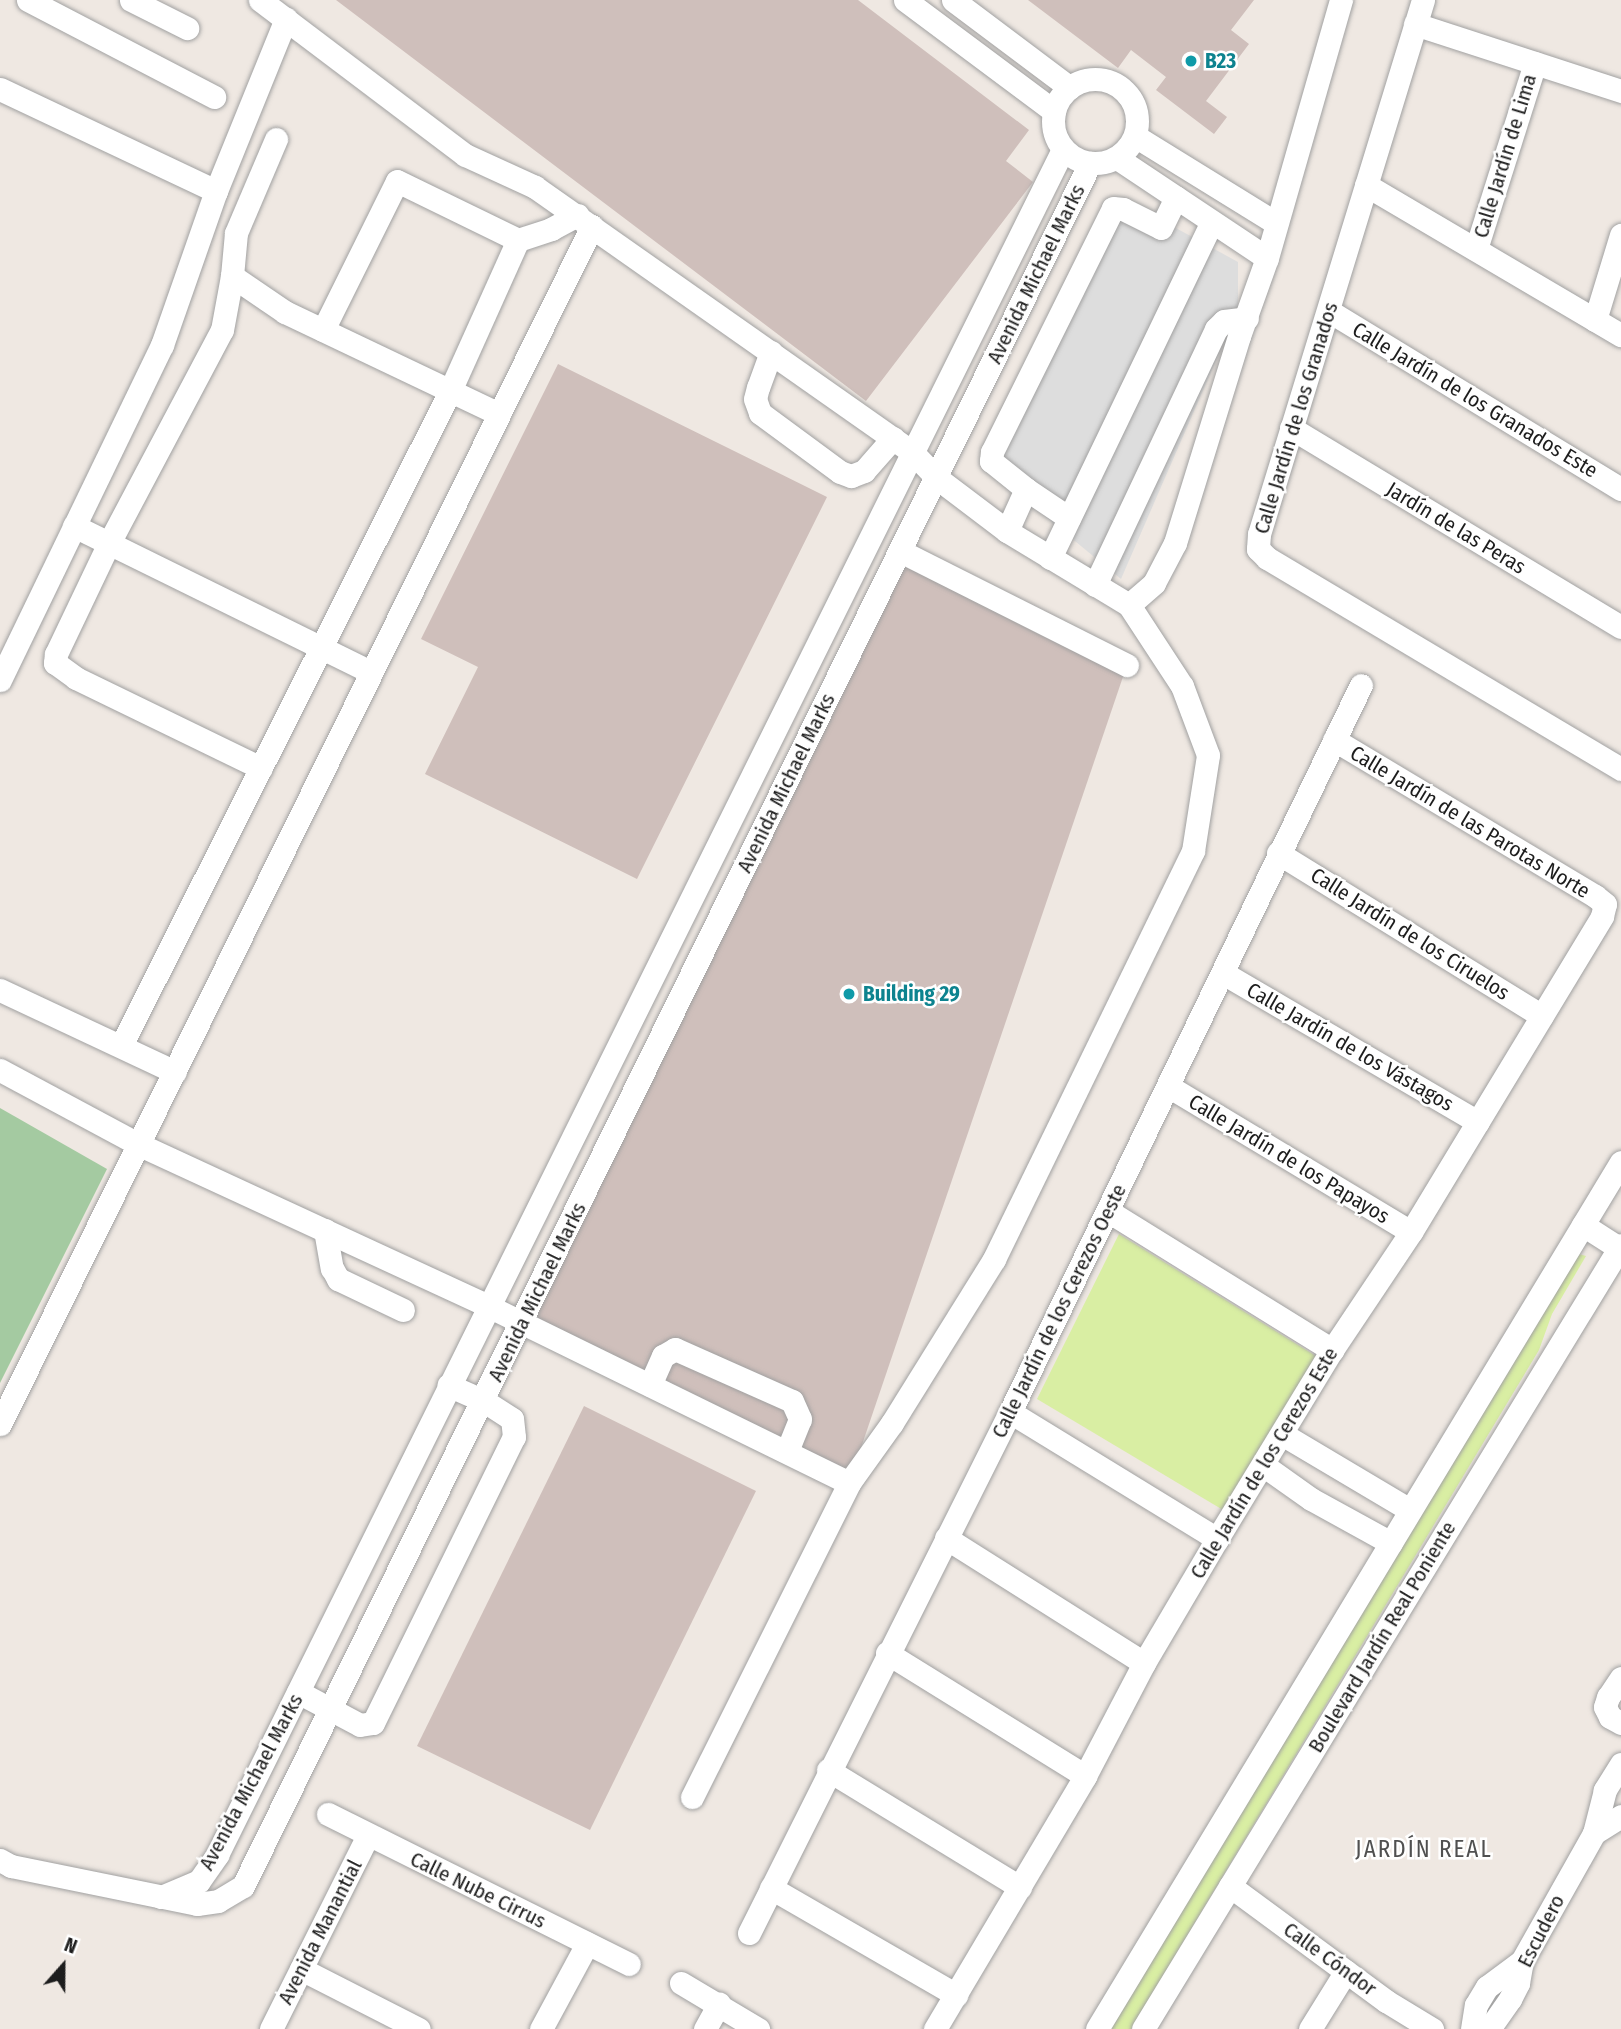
<!DOCTYPE html>
<html>
<head>
<meta charset="utf-8">
<style>
  body { margin:0 }
  #map { position:relative; width:1621px; height:2029px; overflow:hidden; background:#efe8e2; font-family:"Fira Sans Condensed",sans-serif }
  div>[style] { position:absolute }
  .grass>* { inset:0; background:#d9eea3 }
  .cemetery>* { inset:0; background:#a4caa1 }
  .parking>* { inset:0; background:#ddd }
  .building>* { inset:0; background:#cfbfbb }
  .roads { filter:drop-shadow(0 0 2px #a1a1a1) drop-shadow(0 0 2px #a1a1a1) }
  .minor>* { height:23px; margin:-11.5px; padding:0 11.5px; transform-origin:11.5px; border-radius:11.5px; background:#fff }
  .minor>.ring { margin:-11.5px; padding:0; box-sizing:content-box; background:none; border:23px solid #fff; border-radius:50% }
  .dots>* { width:19px; height:19px; translate:-50% -50%; box-sizing:border-box; border:4px solid #fff; border-radius:50% }
  span { translate:-50% -50%; white-space:nowrap; text-align:center; line-height:1.15; -webkit-text-stroke:5px #fff; paint-order:stroke }
  .culture-label { font-size:21px; color:#0d838f; font-weight:700 }
  .left { translate:0 -50%; text-align:left }
  .street-label { font-size:21px; color:#1d1d1d }
  .neighbourhood-label { font-size:23px; color:#505050; letter-spacing:2px }
  .north { position:absolute; left:28px; top:1931px; width:70px; height:70px; -webkit-text-stroke:5px #fff; paint-order:stroke; rotate:21deg; font-size:19px; font-weight:700; line-height:28px; text-align:center; color:#1d1d1d }
  .north::after { content:''; display:block; margin:auto; width:24px; height:32px; background:#1d1d1d; clip-path:polygon(50% 0,100% 100%,50% 72%,0 100%) }
</style>
</head>
<body>
<div id="map">
  <div class="grass">
    <div style="clip-path:polygon(1119px 1234px,1316px 1356px,1223px 1510px,1037px 1399px)"></div>
    <div style="clip-path:polygon(1572px 1252px,1586px 1256px,1552px 1314px,1539px 1350px,1131px 2029px,1107px 2029px)"></div>
  </div>
  <div class="cemetery">
    <div style="clip-path:polygon(0 1108px,107px 1169px,0 1383px)"></div>
  </div>
  <div class="parking">
    <div style="clip-path:polygon(1121px 198px,1238px 262px,1238px 310px,1121px 579px,990px 471px)"></div>
  </div>
  <div class="building">
    <div style="clip-path:polygon(336px 0,858px 0,1029px 130px,1006px 161px,1033px 182px,866px 401px)"></div>
    <div style="clip-path:polygon(1028px 0,1254px 0,1231px 30px,1249px 44px,1206px 101px,1227px 117px,1214px 134px,1156px 90px,1166px 77px,1131px 50px,1118px 68px)"></div>
    <div style="clip-path:polygon(558px 364px,827px 497px,637px 879px,425px 774px,478px 667px,421px 639px)"></div>
    <div style="clip-path:polygon(900px 551px,1127px 665px,849px 1483px,523px 1323px)"></div>
    <div style="clip-path:polygon(584px 1406px,756px 1491px,590px 1830px,417px 1746px)"></div>
  </div>
  <div class="roads">
    <div class="minor">
      <div style="left:28px;top:0;width:210px;rotate:27.5deg"></div>
      <div style="left:131px;top:0;width:63px;rotate:26.6deg"></div>
      <div style="left:905px;top:0;width:186px;rotate:36.7deg"></div>
      <div style="left:953px;top:0;width:146px;rotate:36.9deg"></div>
      <div style="left:1423px;top:0;width:559px;rotate:107.07deg"></div>
      <div style="left:1259px;top:534px;width:15px;rotate:94deg"></div>
      <div style="left:1258px;top:549px;width:13px;rotate:45deg"></div>
      <div style="left:1267px;top:558px;width:412px;rotate:30.8deg"></div>
      <div style="left:1415px;top:24px;width:217px;rotate:18deg"></div>
      <div class="ring" style="left:1053px;top:79px;width:61px;height:61px"></div>
      <div style="left:0;top:89px;width:239px;rotate:25.3deg"></div>
      <div style="left:1135px;top:136px;width:166px;rotate:31.7deg"></div>
      <div style="left:1117px;top:158px;width:180px;rotate:33.7deg"></div>
      <div style="left:1366px;top:185px;width:296px;rotate:30.5deg"></div>
      <div style="left:1476px;top:249px;width:195px;rotate:-72.4deg"></div>
      <div style="left:232px;top:276px;width:64px;rotate:34.2deg"></div>
      <div style="left:285px;top:312px;width:237px;rotate:25.5deg"></div>
      <div style="left:1329px;top:311px;width:342px;rotate:31.4deg"></div>
      <div style="left:1595px;top:320px;width:89px;rotate:-73deg"></div>
      <div style="left:323px;top:330px;width:166px;rotate:-63.6deg"></div>
      <div style="left:397px;top:181px;width:135px;rotate:26deg"></div>
      <div style="left:518px;top:240px;width:35px;rotate:-18deg"></div>
      <div style="left:551px;top:229px;width:30px;rotate:-28deg"></div>
      <div style="left:771px;top:352px;width:37px;rotate:110deg"></div>
      <div style="left:758px;top:387px;width:12px;rotate:104deg"></div>
      <div style="left:755px;top:399px;width:15px;rotate:70deg"></div>
      <div style="left:760px;top:413px;width:99px;rotate:36.4deg"></div>
      <div style="left:840px;top:472px;width:12px;rotate:20deg"></div>
      <div style="left:851px;top:476px;width:14px;rotate:-21deg"></div>
      <div style="left:864px;top:471px;width:44px;rotate:-48.7deg"></div>
      <div style="left:1291px;top:428px;width:385px;rotate:31.1deg"></div>
      <div style="left:1069px;top:518px;width:52px;rotate:-146deg"></div>
      <div style="left:1026px;top:489px;width:45px;rotate:-141.3deg"></div>
      <div style="left:991px;top:461px;width:9px;rotate:-84deg"></div>
      <div style="left:992px;top:452px;width:272px;rotate:-63.6deg"></div>
      <div style="left:1113px;top:208px;width:10px;rotate:6deg"></div>
      <div style="left:1123px;top:209px;width:42px;rotate:26.6deg"></div>
      <div style="left:1161px;top:228px;width:34px;rotate:-64deg"></div>
      <div style="left:74px;top:526px;width:331px;rotate:26.2deg"></div>
      <div style="left:1007px;top:531px;width:46px;rotate:-65.7deg"></div>
      <div style="left:900px;top:551px;width:254px;rotate:26.7deg"></div>
      <div style="left:1050px;top:558px;width:373px;rotate:-64.3deg"></div>
      <div style="left:1095px;top:585px;width:283px;rotate:-64.7deg"></div>
      <div style="left:1216px;top:329px;width:11px;rotate:-45deg"></div>
      <div style="left:1224px;top:321px;width:23px;rotate:-7deg"></div>
      <div style="left:1129px;top:605px;width:33px;rotate:-41deg"></div>
      <div style="left:1154px;top:583px;width:45px;rotate:-62.3deg"></div>
      <div style="left:1175px;top:543px;width:217px;rotate:-72.8deg"></div>
      <div style="left:1239px;top:336px;width:83px;rotate:-70.3deg"></div>
      <div style="left:1267px;top:258px;width:268px;rotate:-74deg"></div>
      <div style="left:0;top:680px;width:372px;rotate:-64.2deg"></div>
      <div style="left:162px;top:345px;width:163px;rotate:-70.7deg"></div>
      <div style="left:216px;top:191px;width:186px;rotate:-67.9deg"></div>
      <div style="left:261px;top:768px;width:206px;rotate:-154.1deg"></div>
      <div style="left:76px;top:678px;width:26px;rotate:-144deg"></div>
      <div style="left:55px;top:663px;width:9px;rotate:-84deg"></div>
      <div style="left:56px;top:654px;width:123px;rotate:-64.5deg"></div>
      <div style="left:109px;top:543px;width:241px;rotate:-62.1deg"></div>
      <div style="left:222px;top:330px;width:55px;rotate:-79.5deg"></div>
      <div style="left:232px;top:276px;width:43px;rotate:-84.7deg"></div>
      <div style="left:236px;top:233px;width:102px;rotate:-66.9deg"></div>
      <div style="left:1278px;top:853px;width:310px;rotate:31.7deg"></div>
      <div style="left:1223px;top:973px;width:295px;rotate:30.3deg"></div>
      <div style="left:0;top:990px;width:193px;rotate:25.1deg"></div>
      <div style="left:121px;top:1046px;width:733px;rotate:-63.33deg"></div>
      <div style="left:450px;top:391px;width:166px;rotate:-65.8deg"></div>
      <div style="left:0;top:1070px;width:159px;rotate:28.2deg"></div>
      <div style="left:140px;top:1145px;width:383px;rotate:24.8deg"></div>
      <div style="left:488px;top:1306px;width:402px;rotate:26.1deg"></div>
      <div style="left:849px;top:1483px;width:74px;rotate:-54.4deg"></div>
      <div style="left:892px;top:1423px;width:193px;rotate:-58.1deg"></div>
      <div style="left:994px;top:1259px;width:454px;rotate:-64deg"></div>
      <div style="left:1193px;top:851px;width:97px;rotate:-81.1deg"></div>
      <div style="left:1208px;top:755px;width:74px;rotate:-110.6deg"></div>
      <div style="left:1182px;top:686px;width:97px;rotate:-123.2deg"></div>
      <div style="left:1129px;top:605px;width:143px;rotate:-148.8deg"></div>
      <div style="left:1007px;top:531px;width:88px;rotate:-142.9deg"></div>
      <div style="left:937px;top:478px;width:36px;rotate:-134deg"></div>
      <div style="left:912px;top:452px;width:461px;rotate:-144.9deg"></div>
      <div style="left:535px;top:187px;width:77px;rotate:-155.4deg"></div>
      <div style="left:465px;top:155px;width:257px;rotate:-142.9deg"></div>
      <div style="left:1168px;top:1086px;width:283px;rotate:31deg"></div>
      <div style="left:1108px;top:1211px;width:264px;rotate:31.8deg"></div>
      <div style="left:1583px;top:1225px;width:43px;rotate:32.6deg"></div>
      <div style="left:325px;top:1230px;width:39px;rotate:80deg"></div>
      <div style="left:332px;top:1268px;width:13px;rotate:61deg"></div>
      <div style="left:338px;top:1279px;width:72px;rotate:25.5deg"></div>
      <div style="left:650px;top:1385px;width:32px;rotate:-66deg"></div>
      <div style="left:663px;top:1356px;width:14px;rotate:-30deg"></div>
      <div style="left:675px;top:1349px;width:128px;rotate:24deg"></div>
      <div style="left:792px;top:1401px;width:20px;rotate:66deg"></div>
      <div style="left:800px;top:1419px;width:35px;rotate:112deg"></div>
      <div style="left:1010px;top:1412px;width:243px;rotate:31.5deg"></div>
      <div style="left:0;top:1424px;width:1336px;rotate:-63.7deg"></div>
      <div style="left:1282px;top:1434px;width:149px;rotate:30.7deg"></div>
      <div style="left:1263px;top:1465px;width:59px;rotate:35.3deg"></div>
      <div style="left:1311px;top:1499px;width:91px;rotate:28.8deg"></div>
      <div style="left:946px;top:1538px;width:234px;rotate:32.3deg"></div>
      <div style="left:887px;top:1653px;width:233px;rotate:31.8deg"></div>
      <div style="left:1621px;top:1678px;width:23px;rotate:124deg"></div>
      <div style="left:1608px;top:1697px;width:10px;rotate:107deg"></div>
      <div style="left:1605px;top:1707px;width:11px;rotate:63deg"></div>
      <div style="left:1610px;top:1717px;width:13px;rotate:29deg"></div>
      <div style="left:298px;top:1692px;width:70px;rotate:28deg"></div>
      <div style="left:360px;top:1725px;width:13px;rotate:-9deg"></div>
      <div style="left:373px;top:1723px;width:319px;rotate:-63.8deg"></div>
      <div style="left:514px;top:1437px;width:18px;rotate:-96deg"></div>
      <div style="left:512px;top:1419px;width:33px;rotate:-147deg"></div>
      <div style="left:484px;top:1401px;width:39px;rotate:-156deg"></div>
      <div style="left:1621px;top:1764px;width:31px;rotate:122deg"></div>
      <div style="left:1605px;top:1790px;width:44px;rotate:104.3deg"></div>
      <div style="left:1594px;top:1833px;width:32px;rotate:-32deg"></div>
      <div style="left:828px;top:1770px;width:225px;rotate:31.4deg"></div>
      <div style="left:692px;top:1797px;width:351px;rotate:-63.4deg"></div>
      <div style="left:328px;top:1814px;width:336px;rotate:26.5deg"></div>
      <div style="left:0;top:1860px;width:13px;rotate:29deg"></div>
      <div style="left:11px;top:1866px;width:190px;rotate:11.5deg"></div>
      <div style="left:197px;top:1904px;width:21px;rotate:-8deg"></div>
      <div style="left:218px;top:1901px;width:29px;rotate:-31deg"></div>
      <div style="left:243px;top:1886px;width:1920px;rotate:-63.82deg"></div>
      <div style="left:1230px;top:1886px;width:194px;rotate:36.4deg"></div>
      <div style="left:1386px;top:2001px;width:54px;rotate:31.3deg"></div>
      <div style="left:771px;top:1888px;width:214px;rotate:30deg"></div>
      <div style="left:161px;top:1897px;width:41px;rotate:-22.8deg"></div>
      <div style="left:199px;top:1881px;width:32px;rotate:-55deg"></div>
      <div style="left:217px;top:1855px;width:1904px;rotate:-63.62deg"></div>
      <div style="left:749px;top:1933px;width:583px;rotate:-63.39deg"></div>
      <div style="left:1010px;top:1412px;width:807px;rotate:-64.23deg"></div>
      <div style="left:301px;top:1969px;width:132px;rotate:27deg"></div>
      <div style="left:681px;top:1983px;width:90px;rotate:30.9deg"></div>
      <div style="left:271px;top:2029px;width:217px;rotate:-63.4deg"></div>
      <div style="left:541px;top:2029px;width:97px;rotate:-61.6deg"></div>
      <div style="left:705px;top:2029px;width:29px;rotate:-61deg"></div>
      <div style="left:935px;top:2029px;width:294px;rotate:-59.3deg"></div>
      <div style="left:1085px;top:1776px;width:127px;rotate:-62.4deg"></div>
      <div style="left:1144px;top:1663px;width:144px;rotate:-59.5deg"></div>
      <div style="left:1217px;top:1539px;width:221px;rotate:-58.7deg"></div>
      <div style="left:1332px;top:1350px;width:142px;rotate:-56.2deg"></div>
      <div style="left:1411px;top:1232px;width:369px;rotate:-58.8deg"></div>
      <div style="left:1602px;top:916px;width:12px;rotate:-76deg"></div>
      <div style="left:1605px;top:904px;width:13px;rotate:-141deg"></div>
      <div style="left:1595px;top:896px;width:304px;rotate:-149.1deg"></div>
      <div style="left:1097px;top:2029px;width:1013px;rotate:-58.85deg"></div>
      <div style="left:1143px;top:2029px;width:918px;rotate:-58.63deg"></div>
      <div style="left:1310px;top:2029px;width:68px;rotate:-58.2deg"></div>
      <div style="left:1472px;top:2029px;width:24px;rotate:-81deg"></div>
      <div style="left:1476px;top:2005px;width:21px;rotate:-59deg"></div>
      <div style="left:1487px;top:1987px;width:44px;rotate:-36.6deg"></div>
      <div style="left:1489px;top:2029px;width:37px;rotate:-55deg"></div>
      <div style="left:1510px;top:1999px;width:18px;rotate:-63deg"></div>
      <div style="left:1518px;top:1983px;width:22px;rotate:-80deg"></div>
      <div style="left:1522px;top:1961px;width:147px;rotate:-60.6deg"></div>
    </div>
  </div>
  <div class="dots">
    <div style="left:1191px;top:61px;background:#0f9aa8"></div>
    <div style="left:849px;top:994px;background:#0f9aa8"></div>
  </div>
  <div class="culture-label">
    <span class="left" style="left:1205px;top:61px">B23</span>
    <span class="left" style="left:863px;top:994px">Building 29</span>
  </div>
  <div class="street-label">
    <span style="left:1505px;top:156px;rotate:-73deg">Calle Jardín de Lima</span>
    <span style="left:1036px;top:274px;rotate:-64deg">Avenida Michael Marks</span>
    <span style="left:1475px;top:400px;rotate:31deg">Calle Jardín de los Granados Este</span>
    <span style="left:1296px;top:418px;rotate:-73deg">Calle Jardín de los Granados</span>
    <span style="left:1456px;top:528px;rotate:31deg">Jardín de las Peras</span>
    <span style="left:786px;top:783px;rotate:-64deg">Avenida Michael Marks</span>
    <span style="left:1470px;top:822px;rotate:31deg">Calle Jardín de las Parotas Norte</span>
    <span style="left:1410px;top:934px;rotate:32deg">Calle Jardín de los Ciruelos</span>
    <span style="left:1350px;top:1047px;rotate:30deg">Calle Jardín de los Vástagos</span>
    <span style="left:1289px;top:1159px;rotate:31deg">Calle Jardín de los Papayos</span>
    <span style="left:537px;top:1292px;rotate:-64deg">Avenida Michael Marks</span>
    <span style="left:1059px;top:1311px;rotate:-64deg">Calle Jardín de los Cerezos Oeste</span>
    <span style="left:1264px;top:1463px;rotate:-59deg">Calle Jardín de los Cerezos Este</span>
    <span style="left:1382px;top:1637px;rotate:-59deg">Boulevard Jardín Real Poniente</span>
    <span style="left:251px;top:1782px;rotate:-62deg">Avenida Michael Marks</span>
    <span style="left:478px;top:1890px;rotate:26deg">Calle Nube Cirrus</span>
    <span style="left:1541px;top:1931px;rotate:-63deg">Escudero</span>
    <span style="left:320px;top:1932px;rotate:-63deg">Avenida Manantial</span>
    <span style="left:1330px;top:1959px;rotate:36deg">Calle Cóndor</span>
  </div>
  <div class="neighbourhood-label">
    <span style="left:1424px;top:1849px">JARDÍN REAL</span>
  </div>
  <div class="north">N</div>
</div>
</body>
</html>
